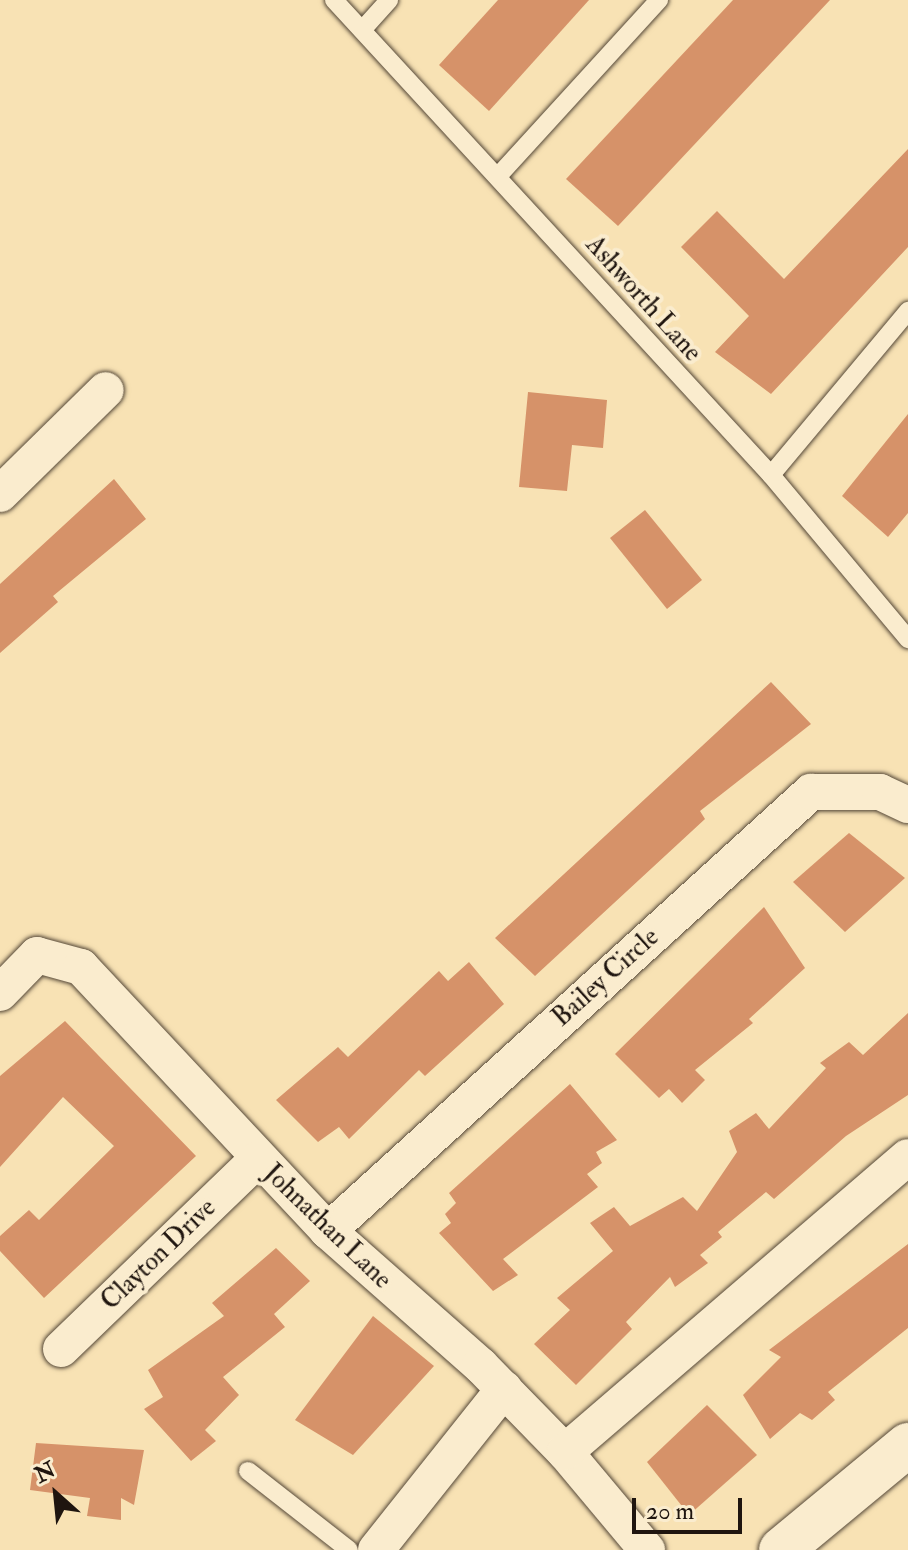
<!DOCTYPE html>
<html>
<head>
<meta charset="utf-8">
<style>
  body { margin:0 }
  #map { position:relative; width:908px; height:1550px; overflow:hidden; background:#f8e2b4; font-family:"IM FELL Double Pica",serif }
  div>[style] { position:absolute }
  .building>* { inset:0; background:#d69269 }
  .roads { filter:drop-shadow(0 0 2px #554838) drop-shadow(0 0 2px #554838) }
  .service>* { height:18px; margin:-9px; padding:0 9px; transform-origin:9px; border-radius:9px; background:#faecce }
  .minor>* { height:36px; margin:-18px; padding:0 18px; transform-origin:18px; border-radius:18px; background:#faecce }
  .secondary>* { height:44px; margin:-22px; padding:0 22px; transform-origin:22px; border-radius:22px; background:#faecce }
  span { translate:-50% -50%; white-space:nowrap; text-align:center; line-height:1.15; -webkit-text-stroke:8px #faecce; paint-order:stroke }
  .street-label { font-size:26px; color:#1f150f }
  .north { position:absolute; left:16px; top:1454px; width:80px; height:80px; -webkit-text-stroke:6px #faecce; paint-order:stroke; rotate:333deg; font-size:22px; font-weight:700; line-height:32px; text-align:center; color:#1f150f }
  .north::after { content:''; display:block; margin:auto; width:28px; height:36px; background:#1f150f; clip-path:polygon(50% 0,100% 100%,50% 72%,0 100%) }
  .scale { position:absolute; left:632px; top:1498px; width:110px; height:36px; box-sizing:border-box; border:4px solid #1f150f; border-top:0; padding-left:10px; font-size:24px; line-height:28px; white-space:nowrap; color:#1f150f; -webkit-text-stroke:6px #faecce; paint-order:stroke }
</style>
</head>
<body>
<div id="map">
  <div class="building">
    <div style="clip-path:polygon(498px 0,589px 0,489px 111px,439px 65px)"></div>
    <div style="clip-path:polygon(733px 0,830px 0,618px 226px,566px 179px)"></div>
    <div style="clip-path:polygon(908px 149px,908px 247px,771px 394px,715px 352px,749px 316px,681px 247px,717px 211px,784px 279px)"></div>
    <div style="clip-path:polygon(528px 392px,607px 400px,603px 448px,572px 445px,567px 491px,519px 487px)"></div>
    <div style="clip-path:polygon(908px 414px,908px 513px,888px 537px,842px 496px)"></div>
    <div style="clip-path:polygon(114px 479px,146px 519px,53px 596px,58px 602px,0 653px,0 584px)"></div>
    <div style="clip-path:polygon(645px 510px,702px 580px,667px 609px,610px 538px)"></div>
    <div style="clip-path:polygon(771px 682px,811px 724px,700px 811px,705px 819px,535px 976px,495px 938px)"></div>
    <div style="clip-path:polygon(849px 833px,905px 878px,845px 932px,793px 882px)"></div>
    <div style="clip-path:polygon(764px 907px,805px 968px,749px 1019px,753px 1023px,695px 1070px,705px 1080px,682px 1103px,669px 1089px,659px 1098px,615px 1054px)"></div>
    <div style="clip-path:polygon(469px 962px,504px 1004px,425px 1076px,419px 1070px,349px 1139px,339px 1127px,318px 1142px,276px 1100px,338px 1047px,348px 1057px,439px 971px,448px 981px)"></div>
    <div style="clip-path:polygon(908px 1013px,908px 1095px,846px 1136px,774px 1199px,766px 1192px,718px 1232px,722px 1237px,700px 1255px,708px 1263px,675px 1287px,670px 1277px,626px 1322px,632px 1329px,576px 1385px,534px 1344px,570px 1310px,557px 1298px,613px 1251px,590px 1223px,614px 1207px,630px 1226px,683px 1197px,697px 1211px,737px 1152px,729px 1131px,756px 1113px,769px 1129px,826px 1068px,820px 1063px,849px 1042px,863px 1055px)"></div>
    <div style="clip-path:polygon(65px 1021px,196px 1156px,44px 1298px,0 1251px,0 1236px,29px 1210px,39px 1220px,114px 1146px,63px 1097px,0 1167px,0 1076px)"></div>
    <div style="clip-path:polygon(570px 1084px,617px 1140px,596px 1152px,602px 1163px,587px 1174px,598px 1187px,503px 1259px,518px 1275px,493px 1291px,439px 1233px,451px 1223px,445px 1214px,456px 1203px,449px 1193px)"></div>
    <div style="clip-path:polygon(908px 1244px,908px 1328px,828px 1392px,835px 1400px,812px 1420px,800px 1413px,770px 1439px,743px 1395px,781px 1357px,769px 1350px)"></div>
    <div style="clip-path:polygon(276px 1248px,310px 1281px,274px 1314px,285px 1327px,223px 1377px,239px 1395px,205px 1430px,216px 1441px,191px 1461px,144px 1409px,163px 1397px,148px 1370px,224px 1316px,212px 1303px)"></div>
    <div style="clip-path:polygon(373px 1316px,434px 1366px,353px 1455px,295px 1420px)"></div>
    <div style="clip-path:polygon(707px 1405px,757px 1455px,689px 1515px,647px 1462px)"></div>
    <div style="clip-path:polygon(36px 1443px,144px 1450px,134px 1505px,121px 1498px,121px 1520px,87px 1516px,90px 1498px,30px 1490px)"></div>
  </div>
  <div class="roads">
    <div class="service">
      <div style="left:334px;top:0;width:645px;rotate:47.39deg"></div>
      <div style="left:771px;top:475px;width:214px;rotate:50.1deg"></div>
      <div style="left:363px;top:29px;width:39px;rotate:-48deg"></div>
      <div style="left:500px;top:174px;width:236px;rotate:-47.6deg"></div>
      <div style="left:771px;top:475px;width:214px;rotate:-50.1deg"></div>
      <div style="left:248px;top:1471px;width:128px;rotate:38deg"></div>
    </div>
    <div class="minor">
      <div style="left:0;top:494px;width:148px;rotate:-44.5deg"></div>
      <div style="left:0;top:993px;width:53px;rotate:-45.8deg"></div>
      <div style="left:37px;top:955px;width:46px;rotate:15.3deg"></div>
      <div style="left:81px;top:967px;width:362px;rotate:46.9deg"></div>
      <div style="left:328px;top:1231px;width:203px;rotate:41.4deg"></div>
      <div style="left:480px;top:1365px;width:122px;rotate:45.7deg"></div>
      <div style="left:565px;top:1452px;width:128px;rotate:50.1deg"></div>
      <div style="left:328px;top:1231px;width:653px;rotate:-42.27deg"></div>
      <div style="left:811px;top:792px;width:69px"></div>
      <div style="left:880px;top:792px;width:31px;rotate:25deg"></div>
      <div style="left:61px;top:1349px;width:272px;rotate:-44deg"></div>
      <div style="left:565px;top:1452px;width:452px;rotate:-40.7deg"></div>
      <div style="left:376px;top:1550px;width:206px;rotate:-51.5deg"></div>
    </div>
    <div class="secondary">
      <div style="left:781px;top:1550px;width:165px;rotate:-39.6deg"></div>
    </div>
  </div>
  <div class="street-label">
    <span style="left:643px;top:299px;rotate:48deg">Ashworth Lane</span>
    <span style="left:606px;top:978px;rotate:-42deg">Bailey Circle</span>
    <span style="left:327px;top:1227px;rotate:44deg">Johnathan Lane</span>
    <span style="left:159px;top:1255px;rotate:-44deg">Clayton Drive</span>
  </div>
  <div class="north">N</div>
  <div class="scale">20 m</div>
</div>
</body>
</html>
